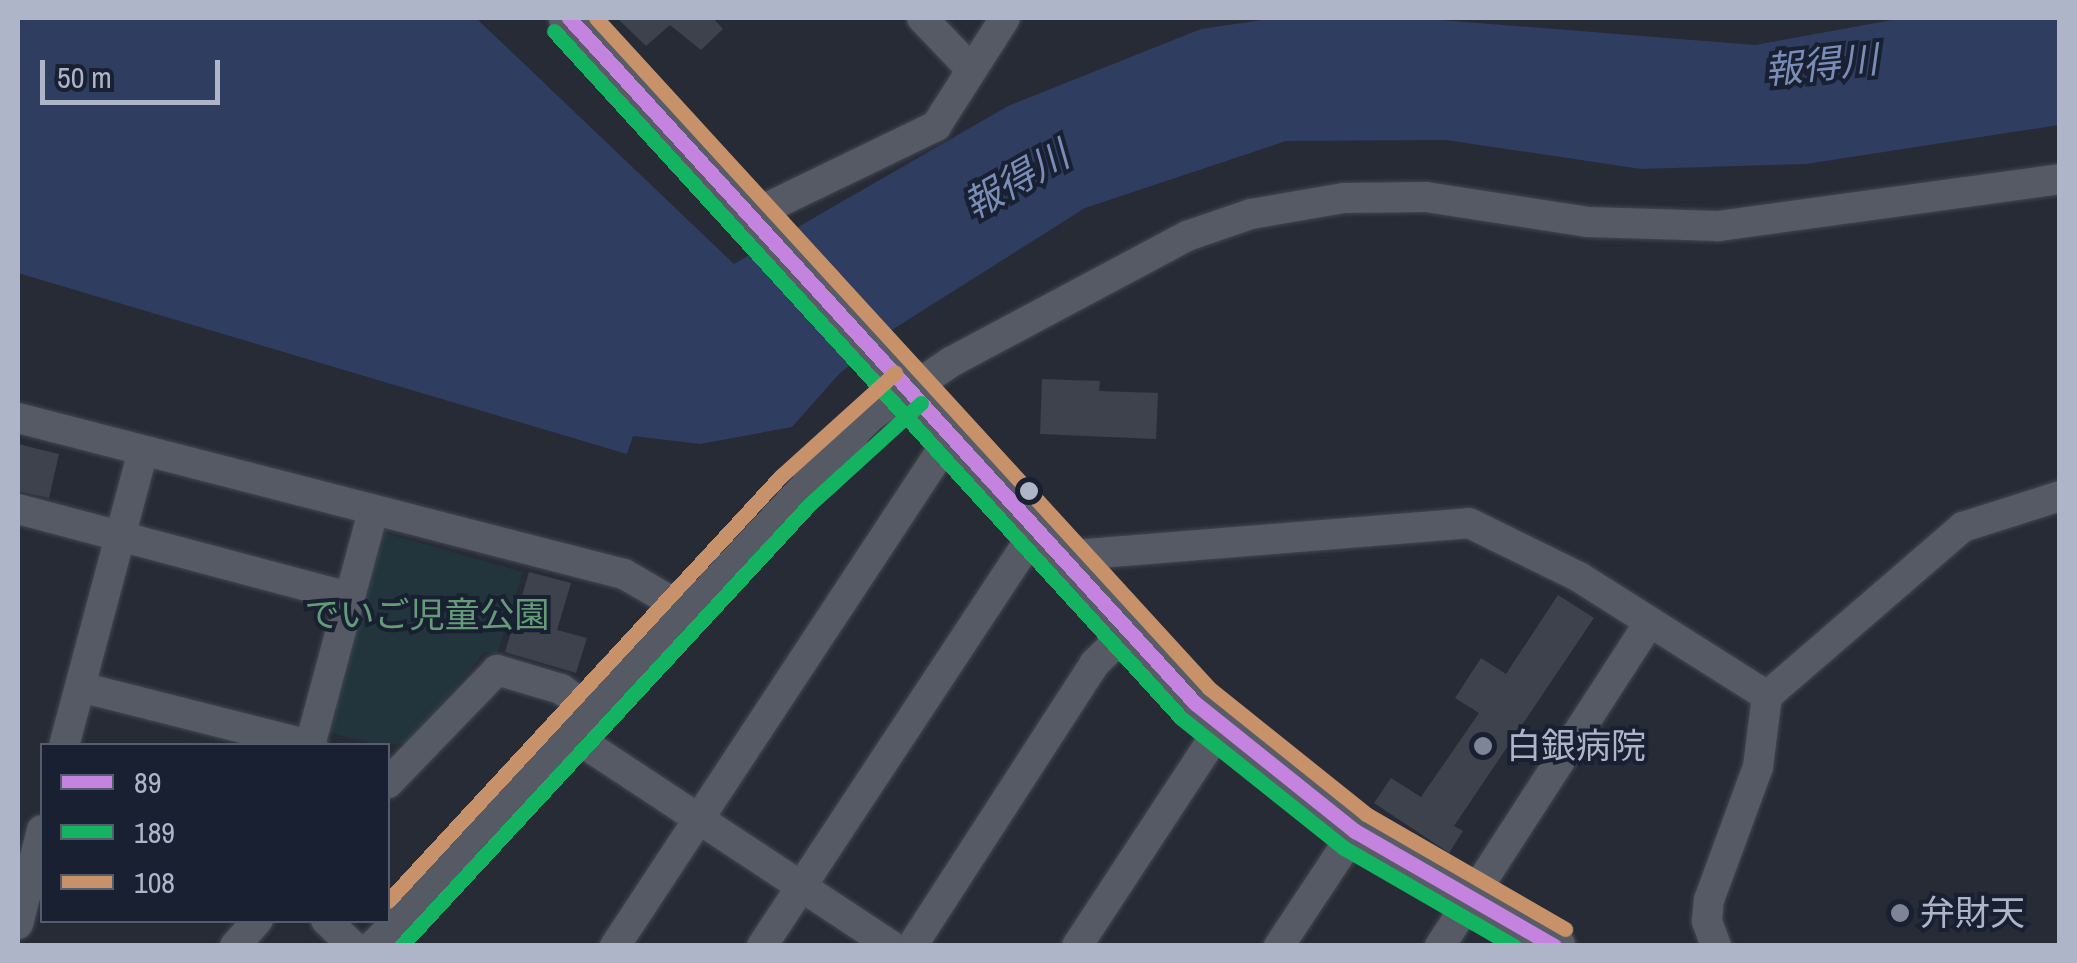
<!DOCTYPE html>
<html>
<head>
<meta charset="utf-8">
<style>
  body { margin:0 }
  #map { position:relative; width:2077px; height:963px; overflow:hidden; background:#262b36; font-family:"Archivo Narrow","Noto Sans JP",sans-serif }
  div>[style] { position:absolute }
  .green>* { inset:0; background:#22353d }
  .water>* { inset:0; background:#2e3d60 }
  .pier>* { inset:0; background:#262b36 }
  .building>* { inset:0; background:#3e424c }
  .roads { filter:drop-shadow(0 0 2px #42464f) drop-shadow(0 0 2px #42464f) }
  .minor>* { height:30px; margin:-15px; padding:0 15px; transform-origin:15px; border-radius:15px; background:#565a64 }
  .major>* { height:40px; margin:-20px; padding:0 20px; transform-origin:20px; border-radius:20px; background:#585c66 }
  .bus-1>* { height:15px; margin:-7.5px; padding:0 7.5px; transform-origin:7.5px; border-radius:7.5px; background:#c483df }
  .bus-2>* { height:15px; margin:-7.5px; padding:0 7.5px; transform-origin:7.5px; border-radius:7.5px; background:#13b361 }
  .bus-3>* { height:15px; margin:-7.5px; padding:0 7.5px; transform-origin:7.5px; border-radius:7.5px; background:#c7916a }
  .dots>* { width:28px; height:28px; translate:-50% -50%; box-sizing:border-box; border:5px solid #192031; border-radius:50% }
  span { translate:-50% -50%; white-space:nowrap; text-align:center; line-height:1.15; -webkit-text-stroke:8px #192031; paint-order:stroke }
  .park-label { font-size:35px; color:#639c77 }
  .poi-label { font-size:35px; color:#aeb5c9 }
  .left { translate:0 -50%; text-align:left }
  .water-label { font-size:38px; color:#7a8db8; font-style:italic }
  .frame { position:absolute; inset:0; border:20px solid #aeb5c9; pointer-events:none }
  .legend { position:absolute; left:40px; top:743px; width:350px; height:180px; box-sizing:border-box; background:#192031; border:2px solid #555c6e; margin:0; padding:12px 18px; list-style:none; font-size:30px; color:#aeb5c9 }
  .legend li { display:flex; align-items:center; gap:20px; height:50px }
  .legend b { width:50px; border:2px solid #555c6e }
  .scale { position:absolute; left:40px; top:60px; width:180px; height:45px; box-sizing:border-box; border:5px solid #aeb5c9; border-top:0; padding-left:12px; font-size:30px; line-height:35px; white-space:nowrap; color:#aeb5c9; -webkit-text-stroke:8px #192031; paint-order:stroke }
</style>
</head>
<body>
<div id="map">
  <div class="green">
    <div style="clip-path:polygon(381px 532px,523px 572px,497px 654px,485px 652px,408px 743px,379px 745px,324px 731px)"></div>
  </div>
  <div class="water">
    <div style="clip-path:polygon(18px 18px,476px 18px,734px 264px,1008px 106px,1201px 29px,1276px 18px,1416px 18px,1755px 45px,1903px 18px,2059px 18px,2059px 125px,1806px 164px,1641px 169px,1446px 140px,1286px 141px,1085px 208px,895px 328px,839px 374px,792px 427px,700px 444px,633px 436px,627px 454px,18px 273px)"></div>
  </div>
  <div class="pier">
    <div style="clip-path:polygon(794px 224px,895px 335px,853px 369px,746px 252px)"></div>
  </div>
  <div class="building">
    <div style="clip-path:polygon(617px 18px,713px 18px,723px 29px,701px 50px,670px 25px,646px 46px)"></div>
    <div style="clip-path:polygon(1042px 379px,1100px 381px,1099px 391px,1158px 393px,1156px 439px,1040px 434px)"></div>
    <div style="clip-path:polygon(18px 444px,59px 454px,49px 498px,18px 491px)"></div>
    <div style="clip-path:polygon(529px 572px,571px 583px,557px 630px,587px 638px,576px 673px,505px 652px)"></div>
    <div style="clip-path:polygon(1558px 595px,1594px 618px,1454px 826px,1463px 831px,1449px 853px,1374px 803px,1391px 778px,1421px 797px,1479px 713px,1455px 698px,1481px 658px,1506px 674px)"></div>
  </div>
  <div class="roads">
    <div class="minor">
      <div style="left:922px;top:18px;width:68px;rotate:46.2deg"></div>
      <div style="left:750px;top:216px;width:207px;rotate:-25.8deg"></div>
      <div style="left:936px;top:126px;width:128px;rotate:-57.4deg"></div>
      <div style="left:18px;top:418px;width:626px;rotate:14.44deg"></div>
      <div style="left:624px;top:574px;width:72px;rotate:30.1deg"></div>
      <div style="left:18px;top:509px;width:342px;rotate:14.9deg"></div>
      <div style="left:1062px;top:556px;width:408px;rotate:-4.6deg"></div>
      <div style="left:1469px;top:523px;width:123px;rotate:26.1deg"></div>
      <div style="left:1579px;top:577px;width:222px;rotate:32.3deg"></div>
      <div style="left:80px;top:687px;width:240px;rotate:14.2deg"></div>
      <div style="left:1767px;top:696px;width:259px;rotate:-40.8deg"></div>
      <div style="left:1963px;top:527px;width:102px;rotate:-17.7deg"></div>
      <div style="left:573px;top:736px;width:381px;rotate:33.4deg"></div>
      <div style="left:310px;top:745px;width:241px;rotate:-74.9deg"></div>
      <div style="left:64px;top:746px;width:305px;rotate:-75deg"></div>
      <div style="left:388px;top:783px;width:157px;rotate:-46deg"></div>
      <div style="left:497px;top:670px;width:67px;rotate:16.5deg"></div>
      <div style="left:561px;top:689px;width:41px;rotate:36deg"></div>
      <div style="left:326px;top:920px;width:37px;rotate:44deg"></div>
      <div style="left:18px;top:924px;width:97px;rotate:-75.7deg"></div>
      <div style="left:235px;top:946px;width:35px;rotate:-49deg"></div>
      <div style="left:373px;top:946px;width:726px;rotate:-46.79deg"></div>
      <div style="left:870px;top:417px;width:98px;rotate:-34.2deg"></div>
      <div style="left:951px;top:362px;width:268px;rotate:-28.1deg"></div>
      <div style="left:1187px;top:236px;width:68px;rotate:-19deg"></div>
      <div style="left:1251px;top:214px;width:94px;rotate:-9.8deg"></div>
      <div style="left:1344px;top:198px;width:82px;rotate:-0.7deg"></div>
      <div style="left:1426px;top:197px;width:163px;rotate:8.8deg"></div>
      <div style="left:1587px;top:222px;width:131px;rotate:1.7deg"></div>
      <div style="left:1718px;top:226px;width:345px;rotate:-7.8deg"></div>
      <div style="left:615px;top:946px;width:611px;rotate:-56.62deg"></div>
      <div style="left:762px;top:946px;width:500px;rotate:-56.6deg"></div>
      <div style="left:912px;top:946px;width:337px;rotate:-57.1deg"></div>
      <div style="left:1095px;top:663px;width:47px;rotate:-44.1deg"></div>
      <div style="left:1077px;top:946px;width:262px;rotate:-56.7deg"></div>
      <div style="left:1279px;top:946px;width:138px;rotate:-56.5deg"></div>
      <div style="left:1440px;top:946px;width:386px;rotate:-57.1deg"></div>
      <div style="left:1716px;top:946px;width:27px;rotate:-110deg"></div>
      <div style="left:1707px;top:921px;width:21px;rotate:-85deg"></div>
      <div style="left:1709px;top:900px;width:142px;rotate:-69.8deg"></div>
      <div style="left:1758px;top:767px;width:72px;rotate:-82.8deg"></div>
    </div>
    <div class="major">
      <div style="left:569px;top:18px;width:928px;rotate:47.58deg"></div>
      <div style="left:1195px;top:703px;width:205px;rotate:38.7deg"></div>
      <div style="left:1355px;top:831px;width:231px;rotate:29.9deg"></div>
    </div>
  </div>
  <div class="bus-1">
    <div style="left:569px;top:18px;width:928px;rotate:47.58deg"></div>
    <div style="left:1195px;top:703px;width:205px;rotate:38.7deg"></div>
    <div style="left:1355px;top:831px;width:230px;rotate:30deg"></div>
  </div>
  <div class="bus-2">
    <div style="left:554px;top:31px;width:930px;rotate:47.61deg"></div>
    <div style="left:1181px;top:718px;width:208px;rotate:38.6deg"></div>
    <div style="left:1344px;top:848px;width:196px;rotate:30deg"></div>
    <div style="left:401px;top:946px;width:602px;rotate:-47.22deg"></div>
    <div style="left:810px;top:504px;width:150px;rotate:-42.3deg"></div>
  </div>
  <div class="bus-3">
    <div style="left:596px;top:18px;width:908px;rotate:47.54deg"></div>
    <div style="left:1209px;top:688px;width:201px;rotate:38.7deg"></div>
    <div style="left:1366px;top:814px;width:230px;rotate:30deg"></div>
    <div style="left:388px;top:901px;width:579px;rotate:-47.24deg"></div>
    <div style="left:781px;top:476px;width:154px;rotate:-42.1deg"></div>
  </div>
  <div class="dots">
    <div style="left:1029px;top:491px;background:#aeb5c9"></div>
    <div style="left:1483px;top:746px;background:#7e8596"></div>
    <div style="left:1900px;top:913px;background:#7e8596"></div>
  </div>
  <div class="park-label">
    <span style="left:427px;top:615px">でいご児童公園</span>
  </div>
  <div class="poi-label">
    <span class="left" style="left:1506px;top:746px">白銀病院</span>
    <span class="left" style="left:1920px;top:913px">弁財天</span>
  </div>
  <div class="water-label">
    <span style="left:1821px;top:65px;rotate:-6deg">報得川</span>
    <span style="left:1016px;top:180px;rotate:-30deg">報得川</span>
  </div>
  <div class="frame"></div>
  <ul class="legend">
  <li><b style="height:12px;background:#c483df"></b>89</li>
  <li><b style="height:12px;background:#13b361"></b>189</li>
  <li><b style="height:12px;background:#c7916a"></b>108</li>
  </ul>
  <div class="scale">50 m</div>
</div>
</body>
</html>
